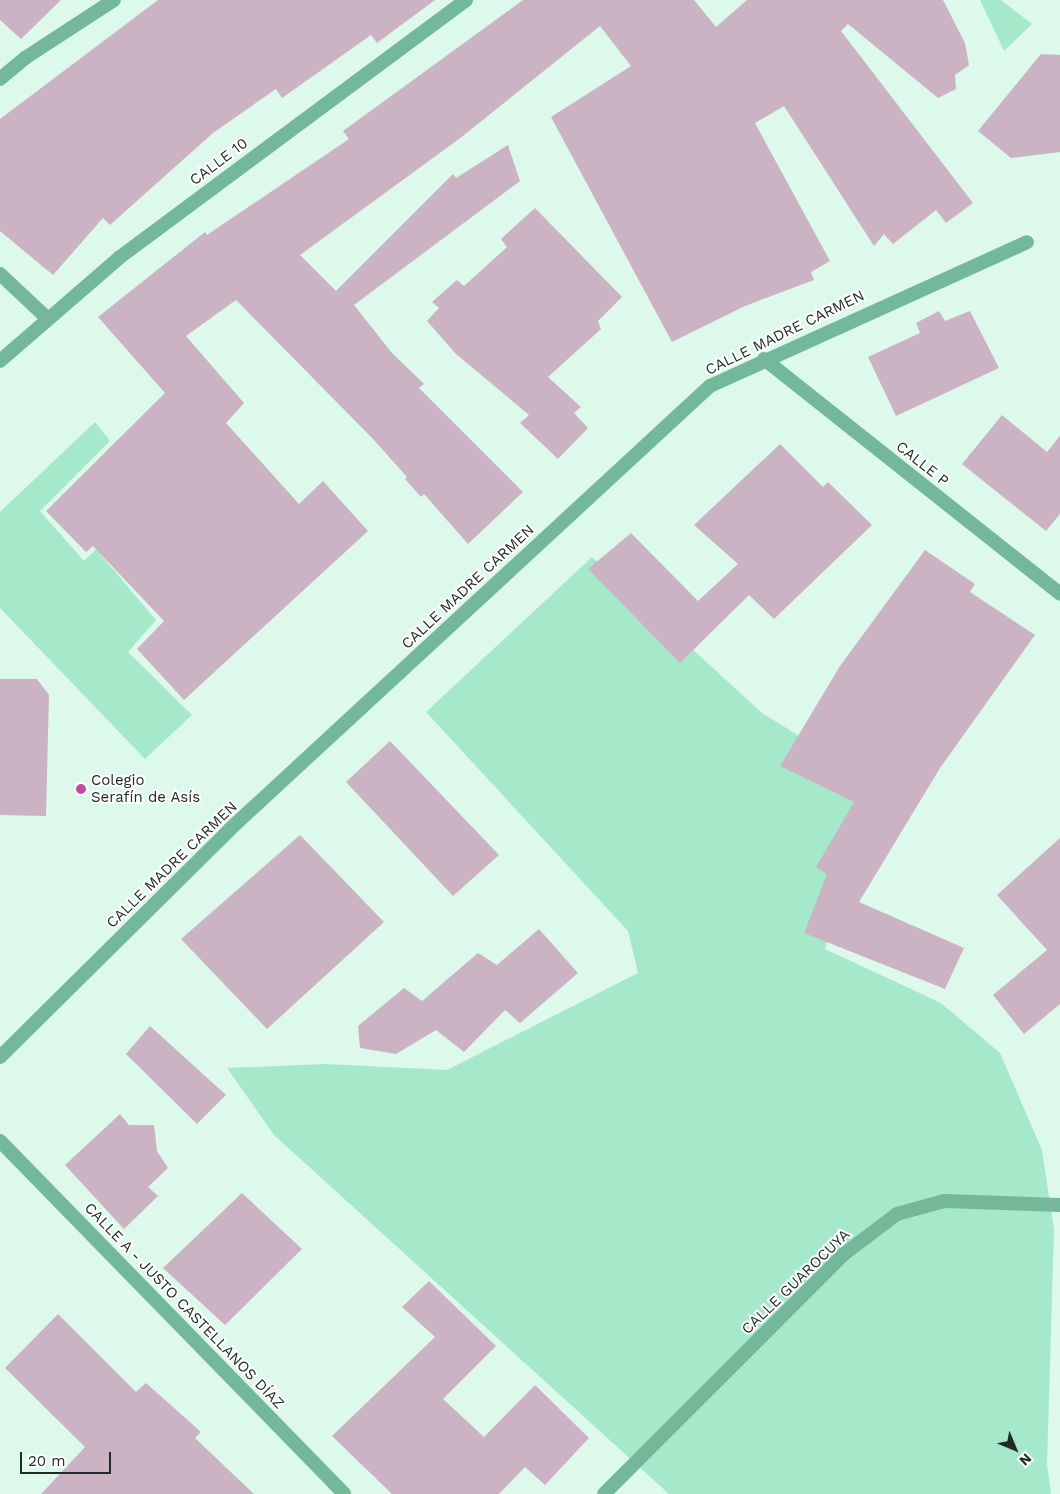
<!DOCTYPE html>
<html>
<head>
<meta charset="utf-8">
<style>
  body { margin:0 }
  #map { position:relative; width:1060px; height:1494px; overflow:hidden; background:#dcf9eb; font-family:"Work Sans",sans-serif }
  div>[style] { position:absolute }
  .green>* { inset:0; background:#a6e9ca }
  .building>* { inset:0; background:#ccb3c3 }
  .minor>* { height:14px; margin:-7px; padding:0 7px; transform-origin:7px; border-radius:7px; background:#74b89a }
  .dots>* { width:14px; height:14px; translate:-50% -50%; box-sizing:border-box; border:2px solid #fefefe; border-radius:50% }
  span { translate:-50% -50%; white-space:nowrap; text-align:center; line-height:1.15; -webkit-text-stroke:4px #fefefe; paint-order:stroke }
  .street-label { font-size:15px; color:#212c27 }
  .poi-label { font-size:15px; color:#212c27 }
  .left { translate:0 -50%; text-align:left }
  .north { position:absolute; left:990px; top:1424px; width:50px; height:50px; -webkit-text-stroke:4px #fefefe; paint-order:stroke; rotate:135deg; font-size:14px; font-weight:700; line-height:20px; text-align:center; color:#212c27 }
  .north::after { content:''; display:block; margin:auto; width:18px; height:22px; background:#212c27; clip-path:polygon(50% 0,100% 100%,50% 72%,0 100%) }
  .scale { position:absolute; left:20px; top:1452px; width:91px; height:22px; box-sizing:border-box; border:2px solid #212c27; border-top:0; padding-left:6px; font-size:15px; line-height:18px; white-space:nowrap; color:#212c27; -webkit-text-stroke:4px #fefefe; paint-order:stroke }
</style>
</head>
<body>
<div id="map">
  <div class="green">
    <div style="clip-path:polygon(980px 0,1001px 0,1032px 24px,1004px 51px)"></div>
    <div style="clip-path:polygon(95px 422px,110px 441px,40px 511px,84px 561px,96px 549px,156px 620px,128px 652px,192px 715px,145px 759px,0 608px,0 512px)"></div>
    <div style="clip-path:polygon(592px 557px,762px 713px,872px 781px,825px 949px,941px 1003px,1000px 1053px,1042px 1150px,1054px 1230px,1047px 1464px,1051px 1494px,669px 1494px,274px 1135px,227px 1068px,325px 1064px,447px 1070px,638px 973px,628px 931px,426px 712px)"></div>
  </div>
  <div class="building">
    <div style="clip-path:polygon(0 0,61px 0,21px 39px,0 20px)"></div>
    <div style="clip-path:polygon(158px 0,435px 0,377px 43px,371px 35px,282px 98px,276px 89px,213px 133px,110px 225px,103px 218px,53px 275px,0 231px,0 119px)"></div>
    <div style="clip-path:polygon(523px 0,694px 0,716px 27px,747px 0,943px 0,965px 43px,969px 65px,955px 75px,956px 89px,938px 98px,848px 24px,841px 31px,973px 203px,946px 223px,936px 210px,893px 244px,884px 234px,874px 246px,784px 106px,755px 123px,830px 261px,811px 272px,814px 280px,745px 306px,672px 342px,551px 117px,631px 66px,600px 26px,459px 139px,300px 255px,336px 291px,453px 174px,456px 178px,508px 145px,520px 181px,354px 305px,392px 353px,424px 384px,419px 388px,523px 492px,468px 544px,424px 494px,421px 497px,405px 479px,407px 477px,373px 439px,236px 300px,186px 336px,244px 403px,226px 423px,299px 504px,323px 481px,368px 531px,184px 700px,137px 649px,164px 621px,93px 546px,86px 552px,46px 511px,165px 393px,98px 317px,205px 232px,207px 235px,349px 139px,343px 131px)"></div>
    <div style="clip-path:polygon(1041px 54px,1060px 55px,1060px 152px,1011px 158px,978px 131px)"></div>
    <div style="clip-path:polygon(535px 208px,622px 297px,598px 321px,601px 329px,548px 377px,581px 407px,574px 413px,588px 428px,558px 459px,520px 423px,529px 415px,456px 354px,427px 321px,439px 308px,432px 302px,457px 280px,464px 286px,507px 247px,501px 239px)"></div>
    <div style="clip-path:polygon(939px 311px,945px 321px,970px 311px,999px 368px,896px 416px,868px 357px,920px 333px,916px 323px)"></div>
    <div style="clip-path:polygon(1002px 415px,1047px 452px,1060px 436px,1060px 514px,1046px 531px,962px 464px)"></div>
    <div style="clip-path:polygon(780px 444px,823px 487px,828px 482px,872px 525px,774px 619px,749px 595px,680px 663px,588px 569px,631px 533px,698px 601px,738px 564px,694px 525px)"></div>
    <div style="clip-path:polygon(925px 550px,975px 584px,970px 592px,1035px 635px,940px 768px,859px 902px,964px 948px,945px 989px,804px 933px,827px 874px,816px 867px,854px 802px,780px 766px,840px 666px)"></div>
    <div style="clip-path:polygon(0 679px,37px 679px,49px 695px,46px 816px,0 815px)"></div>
    <div style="clip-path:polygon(390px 741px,499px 855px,453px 896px,346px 782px)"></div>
    <div style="clip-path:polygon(300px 835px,384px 922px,267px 1029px,181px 939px)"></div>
    <div style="clip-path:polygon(1060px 838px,1060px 1004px,1024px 1034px,993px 995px,1047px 950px,997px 895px)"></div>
    <div style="clip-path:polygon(539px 929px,578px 973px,520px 1023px,505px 1010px,464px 1052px,436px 1030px,396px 1054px,360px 1048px,358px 1026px,404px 988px,422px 1001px,478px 953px,497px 965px)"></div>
    <div style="clip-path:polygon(150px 1026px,226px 1095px,197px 1124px,126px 1054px)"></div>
    <div style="clip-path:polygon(120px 1114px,129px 1125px,154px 1125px,157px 1151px,168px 1168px,148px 1187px,158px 1196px,124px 1229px,65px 1165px)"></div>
    <div style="clip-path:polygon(242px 1193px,302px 1249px,225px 1325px,163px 1268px)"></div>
    <div style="clip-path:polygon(429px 1281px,496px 1346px,443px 1399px,484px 1437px,535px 1385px,589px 1438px,545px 1485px,525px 1467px,499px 1494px,392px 1494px,332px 1436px,435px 1337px,402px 1307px)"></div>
    <div style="clip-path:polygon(58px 1314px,136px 1392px,146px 1383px,201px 1432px,195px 1438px,254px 1494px,41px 1494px,85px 1447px,5px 1368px)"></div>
  </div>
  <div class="minor">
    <div style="left:0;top:79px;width:33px;rotate:-40deg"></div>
    <div style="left:25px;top:58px;width:106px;rotate:-33.1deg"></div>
    <div style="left:0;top:274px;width:63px;rotate:43.1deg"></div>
    <div style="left:764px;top:359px;width:378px;rotate:38.4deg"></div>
    <div style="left:0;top:361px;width:159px;rotate:-40.9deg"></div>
    <div style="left:120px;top:257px;width:431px;rotate:-36.6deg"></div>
    <div style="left:0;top:1057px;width:322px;rotate:-44.7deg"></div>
    <div style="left:229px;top:830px;width:655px;rotate:-42.71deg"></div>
    <div style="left:710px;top:386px;width:348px;rotate:-24.4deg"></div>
    <div style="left:0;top:1141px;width:493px;rotate:45.7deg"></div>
    <div style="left:604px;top:1494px;width:339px;rotate:-45deg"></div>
    <div style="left:844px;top:1254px;width:66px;rotate:-37deg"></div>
    <div style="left:897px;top:1214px;width:49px;rotate:-15.5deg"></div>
    <div style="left:944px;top:1201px;width:116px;rotate:2deg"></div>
  </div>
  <div class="dots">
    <div style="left:81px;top:789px;background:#c24ba1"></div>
  </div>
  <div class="street-label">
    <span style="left:219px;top:162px;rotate:-37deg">CALLE 10</span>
    <span style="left:785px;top:333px;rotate:-26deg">CALLE MADRE CARMEN</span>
    <span style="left:922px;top:464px;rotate:38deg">CALLE P</span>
    <span style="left:468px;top:587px;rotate:-43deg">CALLE MADRE CARMEN</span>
    <span style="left:172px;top:865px;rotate:-44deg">CALLE MADRE CARMEN</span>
    <span style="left:796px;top:1282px;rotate:-44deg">CALLE GUAROCUYA</span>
    <span style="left:184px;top:1306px;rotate:46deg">CALLE A - JUSTO CASTELLANOS DÍAZ</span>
  </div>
  <div class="poi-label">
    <span class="left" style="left:91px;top:789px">Colegio<br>Serafín de Asís</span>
  </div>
  <div class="north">N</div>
  <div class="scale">20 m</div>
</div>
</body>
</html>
